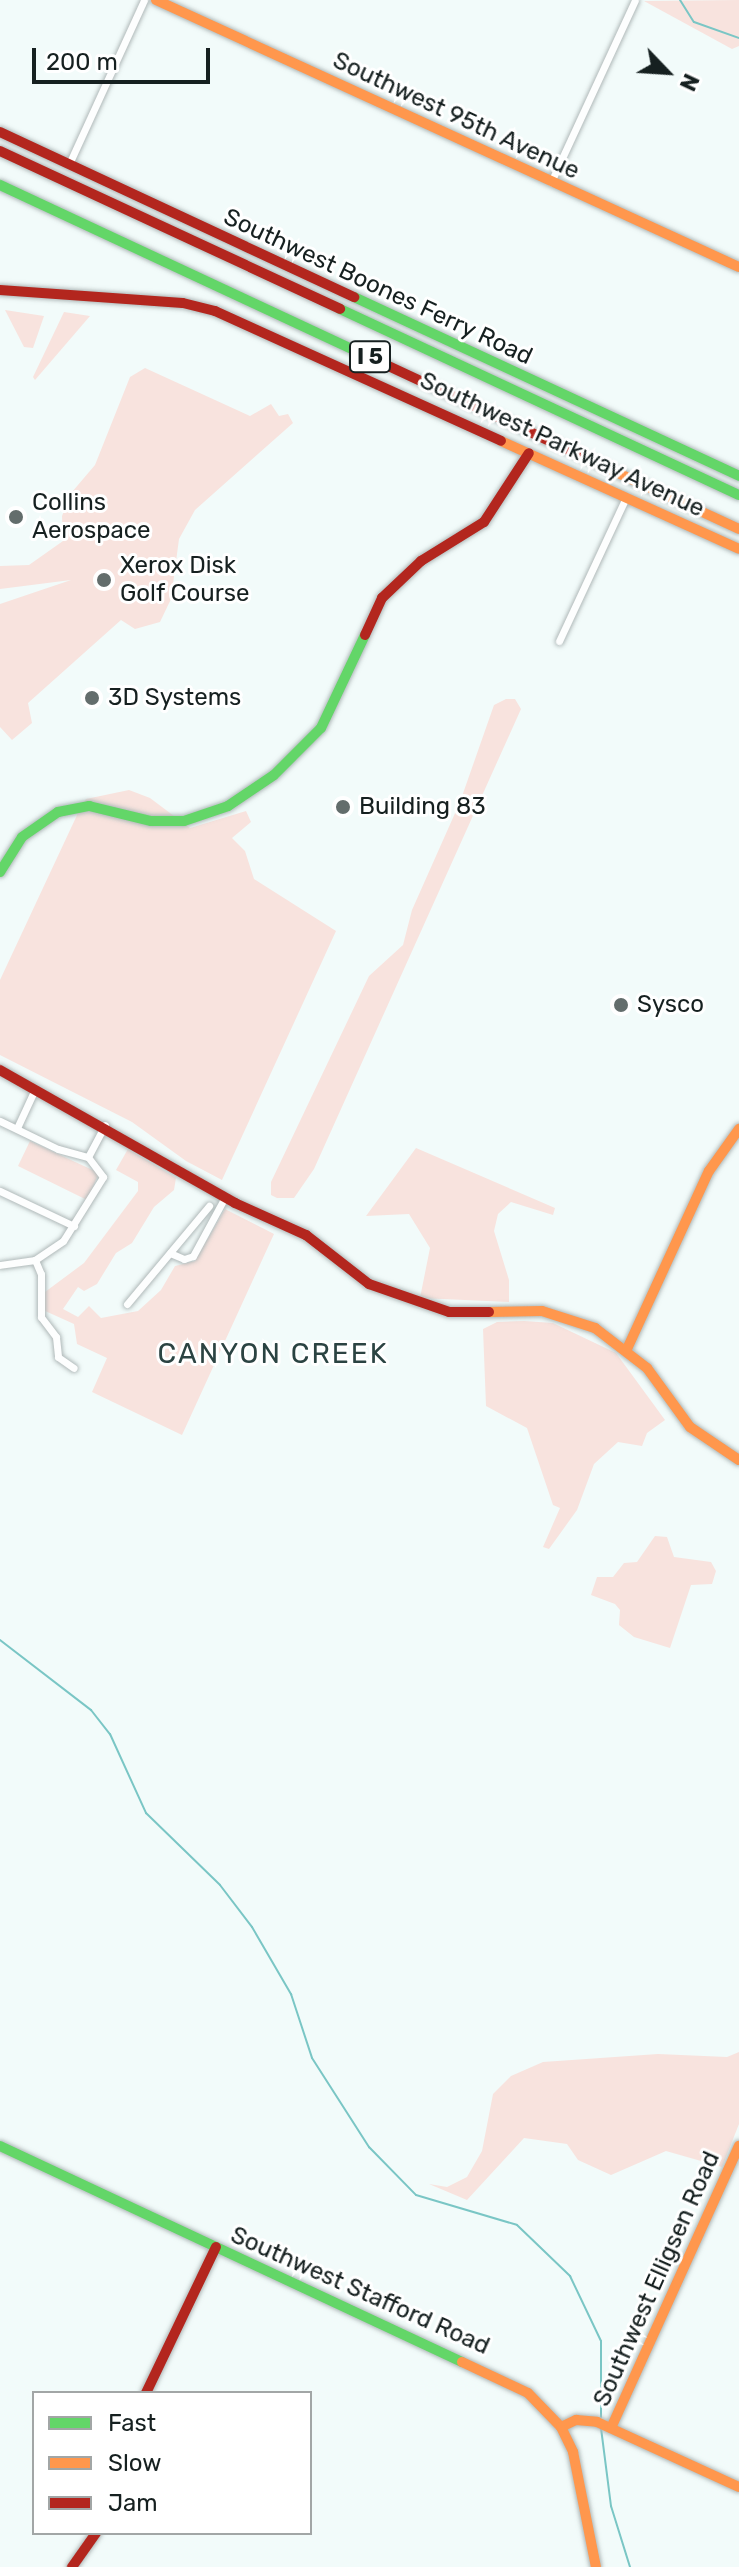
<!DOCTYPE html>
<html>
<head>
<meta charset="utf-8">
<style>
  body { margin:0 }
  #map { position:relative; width:739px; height:2567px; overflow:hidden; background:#f2fbfa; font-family:Rubik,sans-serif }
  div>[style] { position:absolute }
  .green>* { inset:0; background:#f8e3de }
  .stream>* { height:2px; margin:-1px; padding:0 1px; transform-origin:1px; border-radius:1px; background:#7ac6c5 }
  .roads { filter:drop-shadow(0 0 2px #b0b9b9) drop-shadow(0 0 2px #b0b9b9) }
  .street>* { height:7px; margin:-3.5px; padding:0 3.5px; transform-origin:3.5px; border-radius:3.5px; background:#fdfefe }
  .fast>* { height:10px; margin:-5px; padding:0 5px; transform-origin:5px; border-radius:5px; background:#63d668 }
  .slow>* { height:10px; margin:-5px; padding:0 5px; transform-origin:5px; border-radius:5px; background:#ff974d }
  .jam>* { height:10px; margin:-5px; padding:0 5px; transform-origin:5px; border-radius:5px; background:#b3261e }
  .dots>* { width:22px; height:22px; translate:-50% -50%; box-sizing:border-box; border:4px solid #fff; border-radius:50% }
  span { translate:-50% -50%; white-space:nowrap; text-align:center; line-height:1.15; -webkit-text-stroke:6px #fff; paint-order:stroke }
  .shield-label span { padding:2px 6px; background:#fff; border:2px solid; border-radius:6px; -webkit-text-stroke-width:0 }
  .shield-label { font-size:22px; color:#162020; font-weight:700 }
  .street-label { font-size:24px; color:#162020 }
  .poi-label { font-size:24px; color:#162020 }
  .left { translate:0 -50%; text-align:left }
  .quarter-label { font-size:28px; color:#2b4342; letter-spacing:2px }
  .legend { position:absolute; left:32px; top:2391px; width:280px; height:144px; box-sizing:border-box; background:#fff; border:2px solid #a2a6a6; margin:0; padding:10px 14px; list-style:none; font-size:24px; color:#162020 }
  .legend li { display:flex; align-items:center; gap:16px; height:40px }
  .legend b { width:40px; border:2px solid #a2a6a6 }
  .north { position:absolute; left:627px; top:32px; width:80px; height:80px; -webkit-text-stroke:6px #fff; paint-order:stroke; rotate:115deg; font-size:22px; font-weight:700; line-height:32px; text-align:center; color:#162020 }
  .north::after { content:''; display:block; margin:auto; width:28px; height:36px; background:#162020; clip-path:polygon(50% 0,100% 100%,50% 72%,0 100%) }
  .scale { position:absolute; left:32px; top:48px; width:178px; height:36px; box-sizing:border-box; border:4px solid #162020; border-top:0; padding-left:10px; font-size:24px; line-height:28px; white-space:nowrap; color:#162020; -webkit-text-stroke:6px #fff; paint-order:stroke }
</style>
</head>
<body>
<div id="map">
  <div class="green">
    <div style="clip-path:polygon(739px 0,739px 46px,732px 49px,644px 1px)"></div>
    <div style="clip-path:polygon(5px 310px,44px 316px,33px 348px,24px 347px)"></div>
    <div style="clip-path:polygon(64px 312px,90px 316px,35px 380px,33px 377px)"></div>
    <div style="clip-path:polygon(145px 368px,250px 416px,271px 404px,279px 416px,288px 414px,293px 423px,195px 510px,179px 539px,171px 599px,160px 622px,135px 629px,121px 620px,28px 703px,32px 723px,12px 740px,0 727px,0 604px,71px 580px,0 589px,0 566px,29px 565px,63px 541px,62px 516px,72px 492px,95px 465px,130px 377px)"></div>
    <div style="clip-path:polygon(506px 699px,515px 699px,521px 709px,314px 1169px,294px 1198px,277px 1198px,271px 1195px,271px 1182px,369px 976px,403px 945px,412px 910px,460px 802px,494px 705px)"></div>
    <div style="clip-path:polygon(129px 790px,150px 798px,190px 828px,246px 811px,251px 822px,232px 838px,245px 851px,254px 879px,336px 931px,222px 1180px,186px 1161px,132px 1122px,0 1055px,0 980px,78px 813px,86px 799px)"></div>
    <div style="clip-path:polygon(30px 1141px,99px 1173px,87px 1200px,18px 1166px)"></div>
    <div style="clip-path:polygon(416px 1148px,555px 1208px,553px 1215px,511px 1202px,498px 1214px,494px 1231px,509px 1280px,509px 1302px,420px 1298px,430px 1248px,409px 1214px,366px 1216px)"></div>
    <div style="clip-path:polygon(128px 1149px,176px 1178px,174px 1190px,154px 1207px,132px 1243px,116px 1253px,97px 1284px,84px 1291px,78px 1287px,63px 1309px,78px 1317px,89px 1306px,101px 1318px,138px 1311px,161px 1290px,175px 1266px,195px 1261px,225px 1209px,274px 1234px,182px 1435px,92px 1392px,107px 1358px,77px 1344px,74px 1324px,43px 1310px,45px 1292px,84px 1263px,138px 1191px,138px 1182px,116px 1170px)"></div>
    <div style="clip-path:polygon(524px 1321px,553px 1323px,616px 1353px,665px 1420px,647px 1433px,642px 1446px,618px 1442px,594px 1464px,577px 1510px,549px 1549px,543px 1547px,560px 1508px,553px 1505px,527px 1428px,486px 1406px,483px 1329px,497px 1322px)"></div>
    <div style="clip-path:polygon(655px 1536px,667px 1537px,674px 1557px,711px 1562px,716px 1571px,712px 1584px,691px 1585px,670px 1648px,634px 1637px,619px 1625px,620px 1610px,615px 1604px,591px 1595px,597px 1577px,613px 1577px,624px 1563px,637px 1562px)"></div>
    <div style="clip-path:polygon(739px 2052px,739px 2124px,722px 2167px,666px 2151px,611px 2175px,578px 2160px,567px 2144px,524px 2138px,467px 2200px,429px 2184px,447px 2187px,467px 2177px,482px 2151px,493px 2094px,511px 2076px,543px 2062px,658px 2054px,727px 2057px)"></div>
  </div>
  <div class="stream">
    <div style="left:680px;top:0;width:26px;rotate:58deg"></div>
    <div style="left:694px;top:22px;width:48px;rotate:19.6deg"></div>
    <div style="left:0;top:1640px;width:115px;rotate:37.6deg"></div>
    <div style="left:91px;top:1710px;width:31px;rotate:52deg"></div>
    <div style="left:110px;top:1734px;width:87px;rotate:65.5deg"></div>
    <div style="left:146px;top:1813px;width:103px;rotate:44.2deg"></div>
    <div style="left:220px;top:1885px;width:53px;rotate:52.7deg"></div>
    <div style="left:252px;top:1927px;width:78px;rotate:59.8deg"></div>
    <div style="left:291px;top:1994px;width:67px;rotate:71.8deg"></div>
    <div style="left:312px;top:2058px;width:106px;rotate:57.4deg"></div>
    <div style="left:369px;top:2147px;width:67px;rotate:45.6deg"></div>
    <div style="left:416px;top:2195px;width:105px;rotate:16.5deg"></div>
    <div style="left:517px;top:2225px;width:74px;rotate:43.9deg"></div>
    <div style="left:570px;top:2276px;width:72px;rotate:64.5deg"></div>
    <div style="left:601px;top:2341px;width:76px;rotate:90deg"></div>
    <div style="left:601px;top:2428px;width:79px;rotate:82.7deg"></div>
    <div style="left:611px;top:2506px;width:64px;rotate:72.7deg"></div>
  </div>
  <div class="roads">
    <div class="street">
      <div style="left:69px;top:164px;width:180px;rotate:-65.4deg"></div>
      <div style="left:551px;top:182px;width:200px;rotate:-65.2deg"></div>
      <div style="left:559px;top:641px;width:159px;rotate:-65deg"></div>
      <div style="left:0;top:1121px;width:64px;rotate:25.8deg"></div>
      <div style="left:58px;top:1149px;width:31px;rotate:15deg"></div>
      <div style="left:88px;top:1157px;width:25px;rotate:53deg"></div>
      <div style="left:103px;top:1177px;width:75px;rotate:122deg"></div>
      <div style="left:63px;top:1241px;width:34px;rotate:146deg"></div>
      <div style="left:35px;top:1260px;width:35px;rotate:172deg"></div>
      <div style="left:17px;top:1128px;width:43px;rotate:-65.2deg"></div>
      <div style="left:88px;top:1157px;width:36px;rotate:-62deg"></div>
      <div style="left:0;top:1191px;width:82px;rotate:25.3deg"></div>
      <div style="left:170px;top:1253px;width:15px;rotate:23deg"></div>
      <div style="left:184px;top:1259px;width:9px;rotate:-18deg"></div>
      <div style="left:193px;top:1256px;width:67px;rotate:-61.5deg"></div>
      <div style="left:35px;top:1260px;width:15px;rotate:67deg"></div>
      <div style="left:41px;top:1274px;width:43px;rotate:90deg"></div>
      <div style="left:41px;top:1317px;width:25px;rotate:53deg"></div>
      <div style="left:56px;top:1337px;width:20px;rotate:84deg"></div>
      <div style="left:58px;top:1357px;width:19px;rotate:35deg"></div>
      <div style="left:127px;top:1304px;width:128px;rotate:-50.1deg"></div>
    </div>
    <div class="fast">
      <div style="left:0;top:185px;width:405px;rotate:25deg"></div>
      <div style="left:354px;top:297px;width:425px;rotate:24.9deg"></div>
      <div style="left:340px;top:309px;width:440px;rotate:25deg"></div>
      <div style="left:0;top:872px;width:41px;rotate:-57.8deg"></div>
      <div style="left:22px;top:837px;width:44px;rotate:-34.8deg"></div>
      <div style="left:58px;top:812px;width:32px;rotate:-11deg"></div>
      <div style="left:89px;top:806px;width:64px;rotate:13.6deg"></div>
      <div style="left:151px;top:821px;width:33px"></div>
      <div style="left:184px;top:821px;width:46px;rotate:-18.8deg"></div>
      <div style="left:228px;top:806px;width:55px;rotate:-34deg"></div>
      <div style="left:274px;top:775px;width:66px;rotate:-45deg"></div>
      <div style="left:321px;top:728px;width:103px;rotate:-64.7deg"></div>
      <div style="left:0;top:2146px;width:510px;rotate:25.06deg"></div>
    </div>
    <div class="slow">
      <div style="left:156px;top:0;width:641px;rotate:24.61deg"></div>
      <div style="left:501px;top:441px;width:261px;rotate:24.4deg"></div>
      <div style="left:592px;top:461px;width:162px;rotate:24.8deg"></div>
      <div style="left:489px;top:1312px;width:53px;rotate:-1.1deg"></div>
      <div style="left:542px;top:1311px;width:56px;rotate:17.8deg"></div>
      <div style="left:595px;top:1328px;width:66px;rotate:37.6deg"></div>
      <div style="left:647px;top:1368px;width:73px;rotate:53.9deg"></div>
      <div style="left:690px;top:1427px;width:59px;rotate:34deg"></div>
      <div style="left:627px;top:1349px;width:196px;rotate:-65.3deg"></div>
      <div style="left:709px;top:1171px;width:52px;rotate:-54.5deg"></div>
      <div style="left:462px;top:2362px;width:73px;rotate:25.2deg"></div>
      <div style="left:528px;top:2393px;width:47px;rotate:45.9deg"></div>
      <div style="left:561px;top:2427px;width:28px;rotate:64deg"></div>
      <div style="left:573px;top:2452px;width:117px;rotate:78.7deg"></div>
      <div style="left:561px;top:2427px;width:17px;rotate:-25deg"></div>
      <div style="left:576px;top:2420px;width:21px;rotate:5deg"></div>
      <div style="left:597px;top:2422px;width:156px;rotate:24.6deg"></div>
      <div style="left:611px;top:2428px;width:310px;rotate:-65.6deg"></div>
    </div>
    <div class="jam">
      <div style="left:0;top:132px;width:391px;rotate:25deg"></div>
      <div style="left:0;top:151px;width:375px;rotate:24.9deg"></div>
      <div style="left:0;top:290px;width:183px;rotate:4.1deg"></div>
      <div style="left:183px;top:303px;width:33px;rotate:14deg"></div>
      <div style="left:215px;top:311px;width:314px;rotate:24.4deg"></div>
      <div style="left:367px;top:356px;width:248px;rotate:25deg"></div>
      <div style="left:365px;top:635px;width:41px;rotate:-65.3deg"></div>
      <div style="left:382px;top:598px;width:54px;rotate:-43.5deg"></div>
      <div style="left:421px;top:561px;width:74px;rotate:-31.8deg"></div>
      <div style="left:484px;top:522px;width:82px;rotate:-56.9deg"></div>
      <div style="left:0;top:1070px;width:270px;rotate:29.5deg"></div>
      <div style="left:235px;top:1203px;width:78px;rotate:24.3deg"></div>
      <div style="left:306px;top:1235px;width:80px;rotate:37.9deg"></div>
      <div style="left:369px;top:1284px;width:85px;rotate:19.3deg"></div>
      <div style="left:449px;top:1312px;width:40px"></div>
      <div style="left:146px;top:2393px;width:162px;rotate:-64.4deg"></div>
      <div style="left:72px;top:2567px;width:42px;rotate:-54.8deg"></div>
    </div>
  </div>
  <div class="dots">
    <div style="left:16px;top:517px;background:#636d6c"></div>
    <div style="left:104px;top:580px;background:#636d6c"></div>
    <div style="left:92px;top:698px;background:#636d6c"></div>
    <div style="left:343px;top:807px;background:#636d6c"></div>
    <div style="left:621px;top:1005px;background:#636d6c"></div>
  </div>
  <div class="shield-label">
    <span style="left:370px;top:357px">I 5</span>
  </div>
  <div class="street-label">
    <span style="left:456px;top:116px;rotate:25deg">Southwest 95th Avenue</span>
    <span style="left:378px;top:287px;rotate:25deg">Southwest Boones Ferry Road</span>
    <span style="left:562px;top:445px;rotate:25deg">Southwest Parkway Avenue</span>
    <span style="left:657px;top:2279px;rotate:-66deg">Southwest Elligsen Road</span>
    <span style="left:360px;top:2291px;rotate:24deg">Southwest Stafford Road</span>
  </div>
  <div class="poi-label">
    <span class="left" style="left:32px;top:517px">Collins<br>Aerospace</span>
    <span class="left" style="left:120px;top:580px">Xerox Disk<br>Golf Course</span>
    <span class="left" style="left:108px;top:698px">3D Systems</span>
    <span class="left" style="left:359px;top:807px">Building 83</span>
    <span class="left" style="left:637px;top:1005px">Sysco</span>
  </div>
  <div class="quarter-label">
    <span style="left:273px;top:1354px">CANYON CREEK</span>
  </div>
  <ul class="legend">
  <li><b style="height:10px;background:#63d668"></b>Fast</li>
  <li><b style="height:10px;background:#ff974d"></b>Slow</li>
  <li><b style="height:10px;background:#b3261e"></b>Jam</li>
  </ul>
  <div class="north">N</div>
  <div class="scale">200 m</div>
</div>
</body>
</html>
